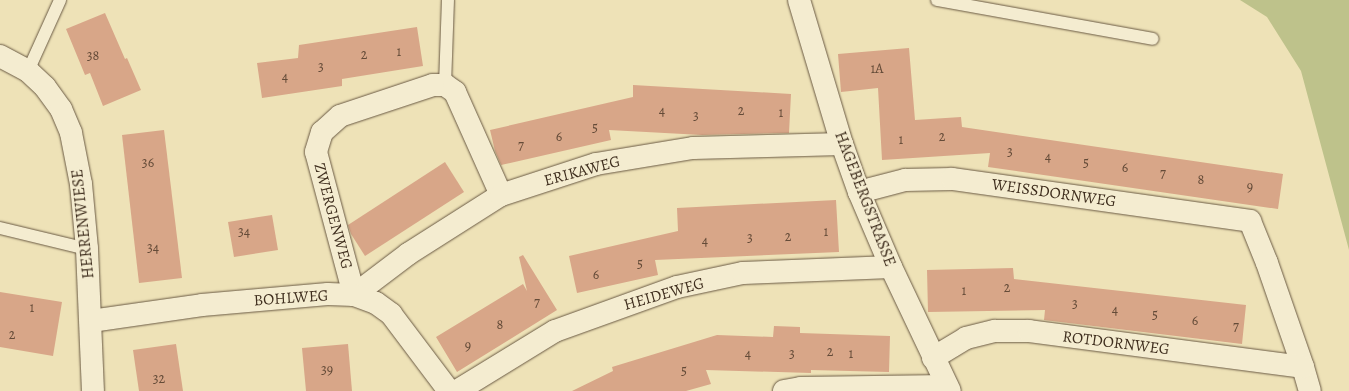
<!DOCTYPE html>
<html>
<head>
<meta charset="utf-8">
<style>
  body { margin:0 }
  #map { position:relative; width:1349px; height:391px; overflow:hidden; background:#eee2b7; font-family:Alegreya,serif }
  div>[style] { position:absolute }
  .green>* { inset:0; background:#bec28b }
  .building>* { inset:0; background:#d8a688 }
  .roads { filter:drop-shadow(0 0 1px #6a5a44) drop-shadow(0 0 1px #6a5a44) }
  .lane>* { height:12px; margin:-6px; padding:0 6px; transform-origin:6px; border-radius:6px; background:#f4ecd0 }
  .street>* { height:22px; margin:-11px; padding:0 11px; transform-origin:11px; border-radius:11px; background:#f4ecd0 }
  span { translate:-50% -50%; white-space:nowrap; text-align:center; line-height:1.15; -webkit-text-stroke:4px #f4ecd0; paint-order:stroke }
  .number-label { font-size:14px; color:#644b38 }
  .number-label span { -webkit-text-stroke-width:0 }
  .street-label { font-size:16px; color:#3e2d1d }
</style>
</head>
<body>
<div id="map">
  <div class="green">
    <div style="clip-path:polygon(1240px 0,1349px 0,1349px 250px,1301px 71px,1267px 17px)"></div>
  </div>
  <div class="building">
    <div style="clip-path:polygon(105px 13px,125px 59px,127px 58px,141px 90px,103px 106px,90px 73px,85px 75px,66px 29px)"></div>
    <div style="clip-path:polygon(417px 27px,423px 66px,342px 79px,342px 86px,262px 98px,257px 63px,298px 58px,299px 45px)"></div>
    <div style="clip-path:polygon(909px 48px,915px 120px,961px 117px,962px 127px,1283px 174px,1278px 209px,988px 167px,990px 153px,882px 160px,878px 88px,841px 92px,838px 54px)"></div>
    <div style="clip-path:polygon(633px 85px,791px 94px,789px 133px,702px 135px,609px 130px,611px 140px,501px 165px,495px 151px,490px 130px,633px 97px)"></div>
    <div style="clip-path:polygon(164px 130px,182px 278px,139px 283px,122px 135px)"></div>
    <div style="clip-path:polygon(445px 162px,464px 192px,365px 256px,351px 234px,348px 225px)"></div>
    <div style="clip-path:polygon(836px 200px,839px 252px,655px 260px,658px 275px,577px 293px,569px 256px,678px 231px,677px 208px)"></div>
    <div style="clip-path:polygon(272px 215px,278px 250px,234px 257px,228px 222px)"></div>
    <div style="clip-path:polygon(523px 255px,557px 310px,457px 372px,436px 337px,523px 284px,527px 291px,519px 257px)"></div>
    <div style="clip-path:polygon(1013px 268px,1014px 279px,1246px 305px,1242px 344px,1044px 320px,1045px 310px,928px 312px,927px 270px)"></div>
    <div style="clip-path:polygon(0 292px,62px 302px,53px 356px,0 347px)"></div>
    <div style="clip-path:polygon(774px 326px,800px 327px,800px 333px,890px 336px,889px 372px,811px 370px,811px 373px,706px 370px,711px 384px,686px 391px,572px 391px,613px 371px,612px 367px,717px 335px,773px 337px)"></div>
    <div style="clip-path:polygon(176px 344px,183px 391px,139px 391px,133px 350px)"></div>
    <div style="clip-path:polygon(348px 344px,352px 391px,306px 391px,302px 348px)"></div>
  </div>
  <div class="roads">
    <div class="lane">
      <div style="left:937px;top:0;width:219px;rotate:10.2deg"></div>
      <div style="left:28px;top:71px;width:78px;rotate:-65.7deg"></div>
      <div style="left:445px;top:85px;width:85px;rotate:-88deg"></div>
      <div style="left:0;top:228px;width:89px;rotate:13.6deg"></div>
    </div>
    <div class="street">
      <div style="left:799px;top:0;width:150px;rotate:73.4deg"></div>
      <div style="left:842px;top:144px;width:51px;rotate:70.5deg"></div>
      <div style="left:859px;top:192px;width:82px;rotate:66.9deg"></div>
      <div style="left:891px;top:267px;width:137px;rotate:64.6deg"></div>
      <div style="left:0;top:56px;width:32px;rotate:28deg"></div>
      <div style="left:28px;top:71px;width:23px;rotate:43deg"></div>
      <div style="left:45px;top:87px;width:27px;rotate:54deg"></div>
      <div style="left:61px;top:109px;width:26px;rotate:67deg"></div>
      <div style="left:71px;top:133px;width:52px;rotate:78.9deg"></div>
      <div style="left:81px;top:184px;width:65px;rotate:84.7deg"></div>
      <div style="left:87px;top:249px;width:142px;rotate:87.6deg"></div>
      <div style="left:859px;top:192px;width:48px;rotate:-14.6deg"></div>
      <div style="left:905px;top:180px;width:47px;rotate:-1.2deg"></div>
      <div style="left:952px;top:179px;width:301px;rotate:8deg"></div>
      <div style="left:1250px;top:221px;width:45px;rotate:68deg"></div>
      <div style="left:1267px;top:263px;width:110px;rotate:70.9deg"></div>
      <div style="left:1303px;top:367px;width:25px;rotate:74deg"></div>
      <div style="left:501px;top:195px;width:113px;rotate:-114.1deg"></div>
      <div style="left:455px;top:92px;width:12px;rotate:-145deg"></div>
      <div style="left:445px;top:85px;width:12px;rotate:180deg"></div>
      <div style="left:433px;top:85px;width:98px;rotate:161.6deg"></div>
      <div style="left:340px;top:116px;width:24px;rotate:138deg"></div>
      <div style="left:322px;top:132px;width:21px;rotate:107deg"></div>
      <div style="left:316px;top:152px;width:148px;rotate:75.1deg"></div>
      <div style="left:354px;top:295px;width:68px;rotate:-37.2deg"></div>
      <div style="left:408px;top:254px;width:110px;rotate:-32.4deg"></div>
      <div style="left:501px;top:195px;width:100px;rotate:-18.1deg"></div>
      <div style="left:596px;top:164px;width:98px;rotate:-9.4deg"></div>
      <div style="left:693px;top:148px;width:149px;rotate:-1.5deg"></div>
      <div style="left:91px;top:321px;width:112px;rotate:-8.2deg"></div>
      <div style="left:202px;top:305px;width:126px;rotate:-5deg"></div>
      <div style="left:328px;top:294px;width:26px;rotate:2deg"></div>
      <div style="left:354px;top:295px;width:23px;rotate:20deg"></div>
      <div style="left:376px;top:303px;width:19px;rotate:36deg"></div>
      <div style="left:391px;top:314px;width:96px;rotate:53deg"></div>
      <div style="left:933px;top:358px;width:39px;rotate:-31deg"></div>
      <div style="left:966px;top:338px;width:30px;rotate:-14deg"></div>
      <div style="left:995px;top:331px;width:34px"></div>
      <div style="left:1029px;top:331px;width:276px;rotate:7.5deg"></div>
      <div style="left:457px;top:391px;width:115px;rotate:-31.5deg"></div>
      <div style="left:555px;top:331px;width:130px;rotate:-19.8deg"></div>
      <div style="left:677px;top:287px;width:67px;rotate:-12deg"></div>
      <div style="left:743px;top:273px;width:148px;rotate:-2.3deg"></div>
      <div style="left:784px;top:391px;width:17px;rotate:-10deg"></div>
      <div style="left:801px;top:388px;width:146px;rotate:-0.8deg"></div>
    </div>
  </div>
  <div class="number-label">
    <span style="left:399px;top:52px">1</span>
    <span style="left:364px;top:55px">2</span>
    <span style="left:93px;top:56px">38</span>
    <span style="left:321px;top:67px">3</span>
    <span style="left:877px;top:69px">1A</span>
    <span style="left:285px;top:77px">4</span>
    <span style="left:662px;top:111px">4</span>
    <span style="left:741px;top:111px">2</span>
    <span style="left:781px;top:113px">1</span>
    <span style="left:696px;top:116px">3</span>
    <span style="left:595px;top:128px">5</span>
    <span style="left:559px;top:137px">6</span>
    <span style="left:942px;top:137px">2</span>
    <span style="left:901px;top:140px">1</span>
    <span style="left:521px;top:146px">7</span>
    <span style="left:1010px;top:152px">3</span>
    <span style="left:1048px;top:157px">4</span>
    <span style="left:148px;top:163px">36</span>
    <span style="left:1086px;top:163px">5</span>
    <span style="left:1125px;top:168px">6</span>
    <span style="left:1163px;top:174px">7</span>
    <span style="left:1201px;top:180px">8</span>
    <span style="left:1250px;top:187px">9</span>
    <span style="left:244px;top:232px">34</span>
    <span style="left:826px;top:232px">1</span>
    <span style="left:788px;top:237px">2</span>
    <span style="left:750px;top:238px">3</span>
    <span style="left:705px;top:241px">4</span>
    <span style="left:153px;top:248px">34</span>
    <span style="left:640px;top:264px">5</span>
    <span style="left:596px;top:275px">6</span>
    <span style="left:1007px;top:288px">2</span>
    <span style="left:964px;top:291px">1</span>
    <span style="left:537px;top:303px">7</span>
    <span style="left:1075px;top:304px">3</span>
    <span style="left:32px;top:308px">1</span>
    <span style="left:1115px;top:310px">4</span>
    <span style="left:1155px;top:315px">5</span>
    <span style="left:1195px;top:321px">6</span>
    <span style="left:500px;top:325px">8</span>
    <span style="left:1236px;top:327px">7</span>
    <span style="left:12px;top:335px">2</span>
    <span style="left:468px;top:346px">9</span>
    <span style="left:830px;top:352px">2</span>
    <span style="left:748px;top:354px">4</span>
    <span style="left:792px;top:354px">3</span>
    <span style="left:851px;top:354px">1</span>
    <span style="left:327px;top:370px">39</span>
    <span style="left:684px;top:371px">5</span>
    <span style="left:159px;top:379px">32</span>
  </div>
  <div class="street-label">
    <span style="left:582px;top:171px;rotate:-15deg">ERIKAWEG</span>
    <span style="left:1054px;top:193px;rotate:8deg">WEISSDORNWEG</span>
    <span style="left:865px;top:199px;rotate:69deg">HAGEBERGSTRASSE</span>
    <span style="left:333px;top:216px;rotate:75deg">ZWERGENWEG</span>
    <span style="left:83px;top:224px;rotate:-96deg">HERRENWIESE</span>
    <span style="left:664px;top:294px;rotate:-16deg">HEIDEWEG</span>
    <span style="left:291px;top:298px;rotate:-4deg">BOHLWEG</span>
    <span style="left:1116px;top:343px;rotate:7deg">ROTDORNWEG</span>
  </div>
</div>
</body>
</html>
